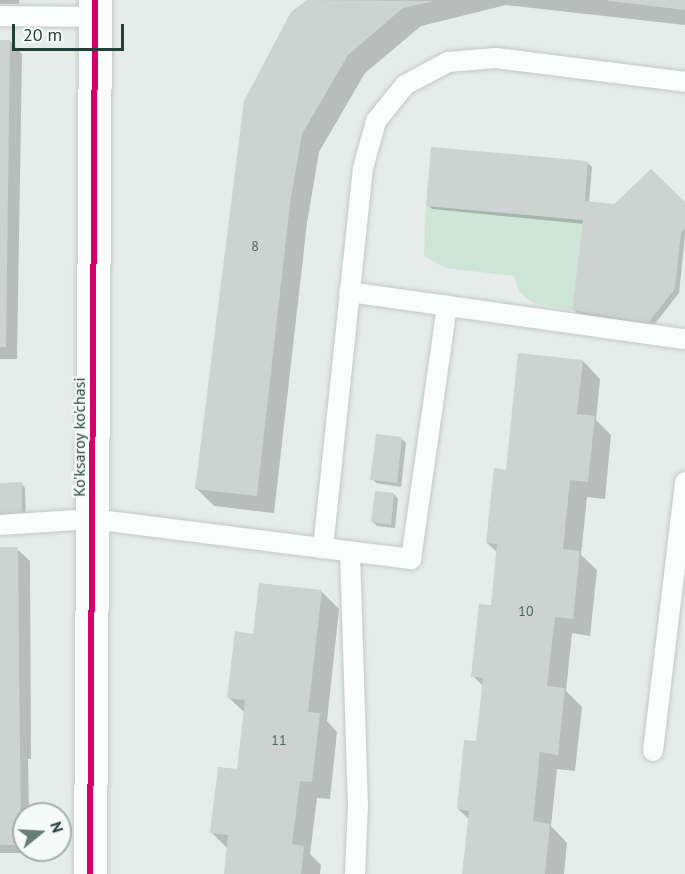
<!DOCTYPE html>
<html>
<head>
<meta charset="utf-8">
<style>
  body { margin:0 }
  #map { position:relative; width:685px; height:874px; overflow:hidden; background:#e6ece9; font-family:"PT Sans",sans-serif }
  div>[style] { position:absolute }
  .green>* { inset:0; background:#cfe5d7 }
  .shadow>* { inset:0; background:#0003 }
  .building>* { inset:0; background:#cdd3d1 }
  .roads { filter:drop-shadow(0 0 2px #c3c9c7) drop-shadow(0 0 2px #c3c9c7) }
  .service>* { height:20px; margin:-10px; padding:0 10px; transform-origin:10px; border-radius:10px; background:#fbfcfc }
  .tertiary>* { height:33px; margin:-16.5px; padding:0 16.5px; transform-origin:16.5px; border-radius:16.5px; background:#fbfcfc }
  .cycleway>* { height:6px; margin:-3px; padding:0 3px; transform-origin:3px; border-radius:3px; background:#d6006c }
  span { translate:-50% -50%; white-space:nowrap; text-align:center; line-height:1.15; -webkit-text-stroke:4.5px #f5faf8; paint-order:stroke }
  .number-label { font-size:14px; color:#4e6661 }
  .number-label span { -webkit-text-stroke-width:0 }
  .street-label { font-size:16px; color:#22413b }
  .north { position:absolute; left:12px; top:802px; width:60px; height:60px; box-sizing:border-box; background:#f5faf8; border:2px solid #a1b0ac; border-radius:50%; rotate:72deg; font-size:16px; font-weight:700; line-height:24px; text-align:center; color:#22413b }
  .north::after { content:''; display:block; margin:auto; width:21px; height:27px; background:#677d78; clip-path:polygon(50% 0,100% 100%,50% 72%,0 100%) }
  .scale { position:absolute; left:12px; top:24px; width:112px; height:27px; box-sizing:border-box; border:3px solid #22413b; border-top:0; padding-left:8px; font-size:18px; line-height:21px; white-space:nowrap; color:#22413b; -webkit-text-stroke:4px #f5faf8; paint-order:stroke }
</style>
</head>
<body>
<div id="map">
  <div class="green">
    <div style="clip-path:polygon(426px 206px,583px 220px,572px 310px,536px 304px,527px 299px,519px 291px,514px 276px,445px 268px,424px 256px)"></div>
  </div>
  <div class="shadow">
    <div style="clip-path:polygon(0 0,19px 0,19px 4px,0 4px)"></div>
    <div style="clip-path:polygon(309px 0,685px 0,685px 25px,506px 5px,421px 26px,365px 73px,319px 152px,307px 223px,274px 513px,214px 506px,196px 488px,292px 13px)"></div>
    <div style="clip-path:polygon(0 41px,10px 41px,22px 54px,17px 359px,0 359px)"></div>
    <div style="clip-path:polygon(588px 163px,592px 167px,589px 203px,614px 206px,685px 204px,685px 237px,679px 293px,653px 326px,578px 314px,574px 310px,584px 224px,432px 209px,428px 205px)"></div>
    <div style="clip-path:polygon(583px 361px,600px 379px,596px 420px,611px 435px,605px 499px,587px 497px,581px 555px,597px 570px,590px 636px,572px 633px,566px 691px,582px 707px,575px 771px,557px 769px,551px 826px,567px 843px,564px 874px,464px 874px,470px 820px,458px 809px,478px 743px,484px 687px,473px 676px,493px 607px,498px 553px,487px 543px,507px 471px)"></div>
    <div style="clip-path:polygon(402px 439px,406px 443px,401px 487px,376px 483px,372px 479px)"></div>
    <div style="clip-path:polygon(21px 483px,25px 488px,26px 522px,0 484px)"></div>
    <div style="clip-path:polygon(394px 494px,398px 499px,395px 528px,377px 526px,373px 522px)"></div>
    <div style="clip-path:polygon(0 549px,17px 549px,30px 561px,31px 759px,28px 759px,29px 814px,24px 814px,24px 850px,29px 850px,29px 853px,0 853px)"></div>
    <div style="clip-path:polygon(322px 592px,339px 609px,327px 721px,337px 732px,330px 799px,317px 798px,310px 854px,321px 865px,320px 874px,225px 874px,228px 849px,212px 833px,238px 771px,245px 713px,228px 697px,255px 635px)"></div>
  </div>
  <div class="building">
    <div style="clip-path:polygon(307px 0,434px 1px,403px 8px,348px 55px,302px 134px,290px 204px,257px 496px,195px 489px,244px 101px,291px 12px)"></div>
    <div style="clip-path:polygon(609px 0,685px 0,685px 10px,609px 1px)"></div>
    <div style="clip-path:polygon(0 40px,10px 40px,6px 347px,0 347px)"></div>
    <div style="clip-path:polygon(431px 147px,588px 161px,585px 201px,614px 204px,651px 169px,685px 202px,685px 229px,681px 233px,675px 289px,648px 323px,572px 310px,583px 220px,426px 206px)"></div>
    <div style="clip-path:polygon(518px 353px,583px 360px,577px 414px,595px 416px,588px 482px,570px 480px,563px 549px,580px 551px,573px 619px,555px 617px,547px 686px,565px 688px,558px 755px,540px 752px,533px 821px,550px 824px,545px 874px,462px 874px,469px 811px,457px 809px,464px 740px,476px 741px,483px 678px,471px 677px,479px 604px,491px 605px,497px 544px,486px 543px,494px 468px,506px 470px)"></div>
    <div style="clip-path:polygon(376px 434px,402px 437px,397px 483px,370px 480px)"></div>
    <div style="clip-path:polygon(22px 482px,22px 518px,0 519px,0 483px)"></div>
    <div style="clip-path:polygon(375px 491px,394px 493px,391px 525px,371px 522px)"></div>
    <div style="clip-path:polygon(0 547px,18px 547px,21px 845px,0 845px)"></div>
    <div style="clip-path:polygon(259px 583px,322px 590px,308px 712px,320px 713px,312px 782px,300px 781px,292px 844px,304px 846px,301px 874px,224px 874px,228px 835px,210px 833px,218px 767px,237px 769px,245px 700px,227px 698px,235px 631px,253px 634px)"></div>
  </div>
  <div class="roads">
    <div class="service">
      <div style="left:0;top:16px;width:95px;rotate:0.6deg"></div>
      <div style="left:349px;top:292px;width:339px;rotate:8deg"></div>
      <div style="left:0;top:525px;width:92px;rotate:-3.7deg"></div>
      <div style="left:92px;top:519px;width:233px;rotate:7.2deg"></div>
      <div style="left:323px;top:548px;width:382px;rotate:-84deg"></div>
      <div style="left:363px;top:168px;width:49px;rotate:-74.5deg"></div>
      <div style="left:376px;top:121px;width:46px;rotate:-51.1deg"></div>
      <div style="left:405px;top:85px;width:49px;rotate:-28.1deg"></div>
      <div style="left:448px;top:62px;width:48px;rotate:-4.8deg"></div>
      <div style="left:496px;top:58px;width:191px;rotate:7.2deg"></div>
      <div style="left:323px;top:548px;width:89px;rotate:7.1deg"></div>
      <div style="left:411px;top:559px;width:256px;rotate:-81.9deg"></div>
      <div style="left:350px;top:552px;width:253px;rotate:88.2deg"></div>
      <div style="left:358px;top:805px;width:69px;rotate:92.5deg"></div>
      <div style="left:653px;top:751px;width:271px;rotate:-83.2deg"></div>
    </div>
    <div class="tertiary">
      <div style="left:90px;top:874px;width:874px;rotate:-89.67deg"></div>
    </div>
  </div>
  <div class="cycleway">
    <div style="left:90px;top:874px;width:874px;rotate:-89.67deg"></div>
  </div>
  <div class="number-label">
    <span style="left:255px;top:246px">8</span>
    <span style="left:526px;top:611px">10</span>
    <span style="left:279px;top:740px">11</span>
  </div>
  <div class="street-label">
    <span style="left:79px;top:437px;rotate:-90deg">Ko'ksaroy ko'chasi</span>
  </div>
  <div class="north">N</div>
  <div class="scale">20 m</div>
</div>
</body>
</html>
